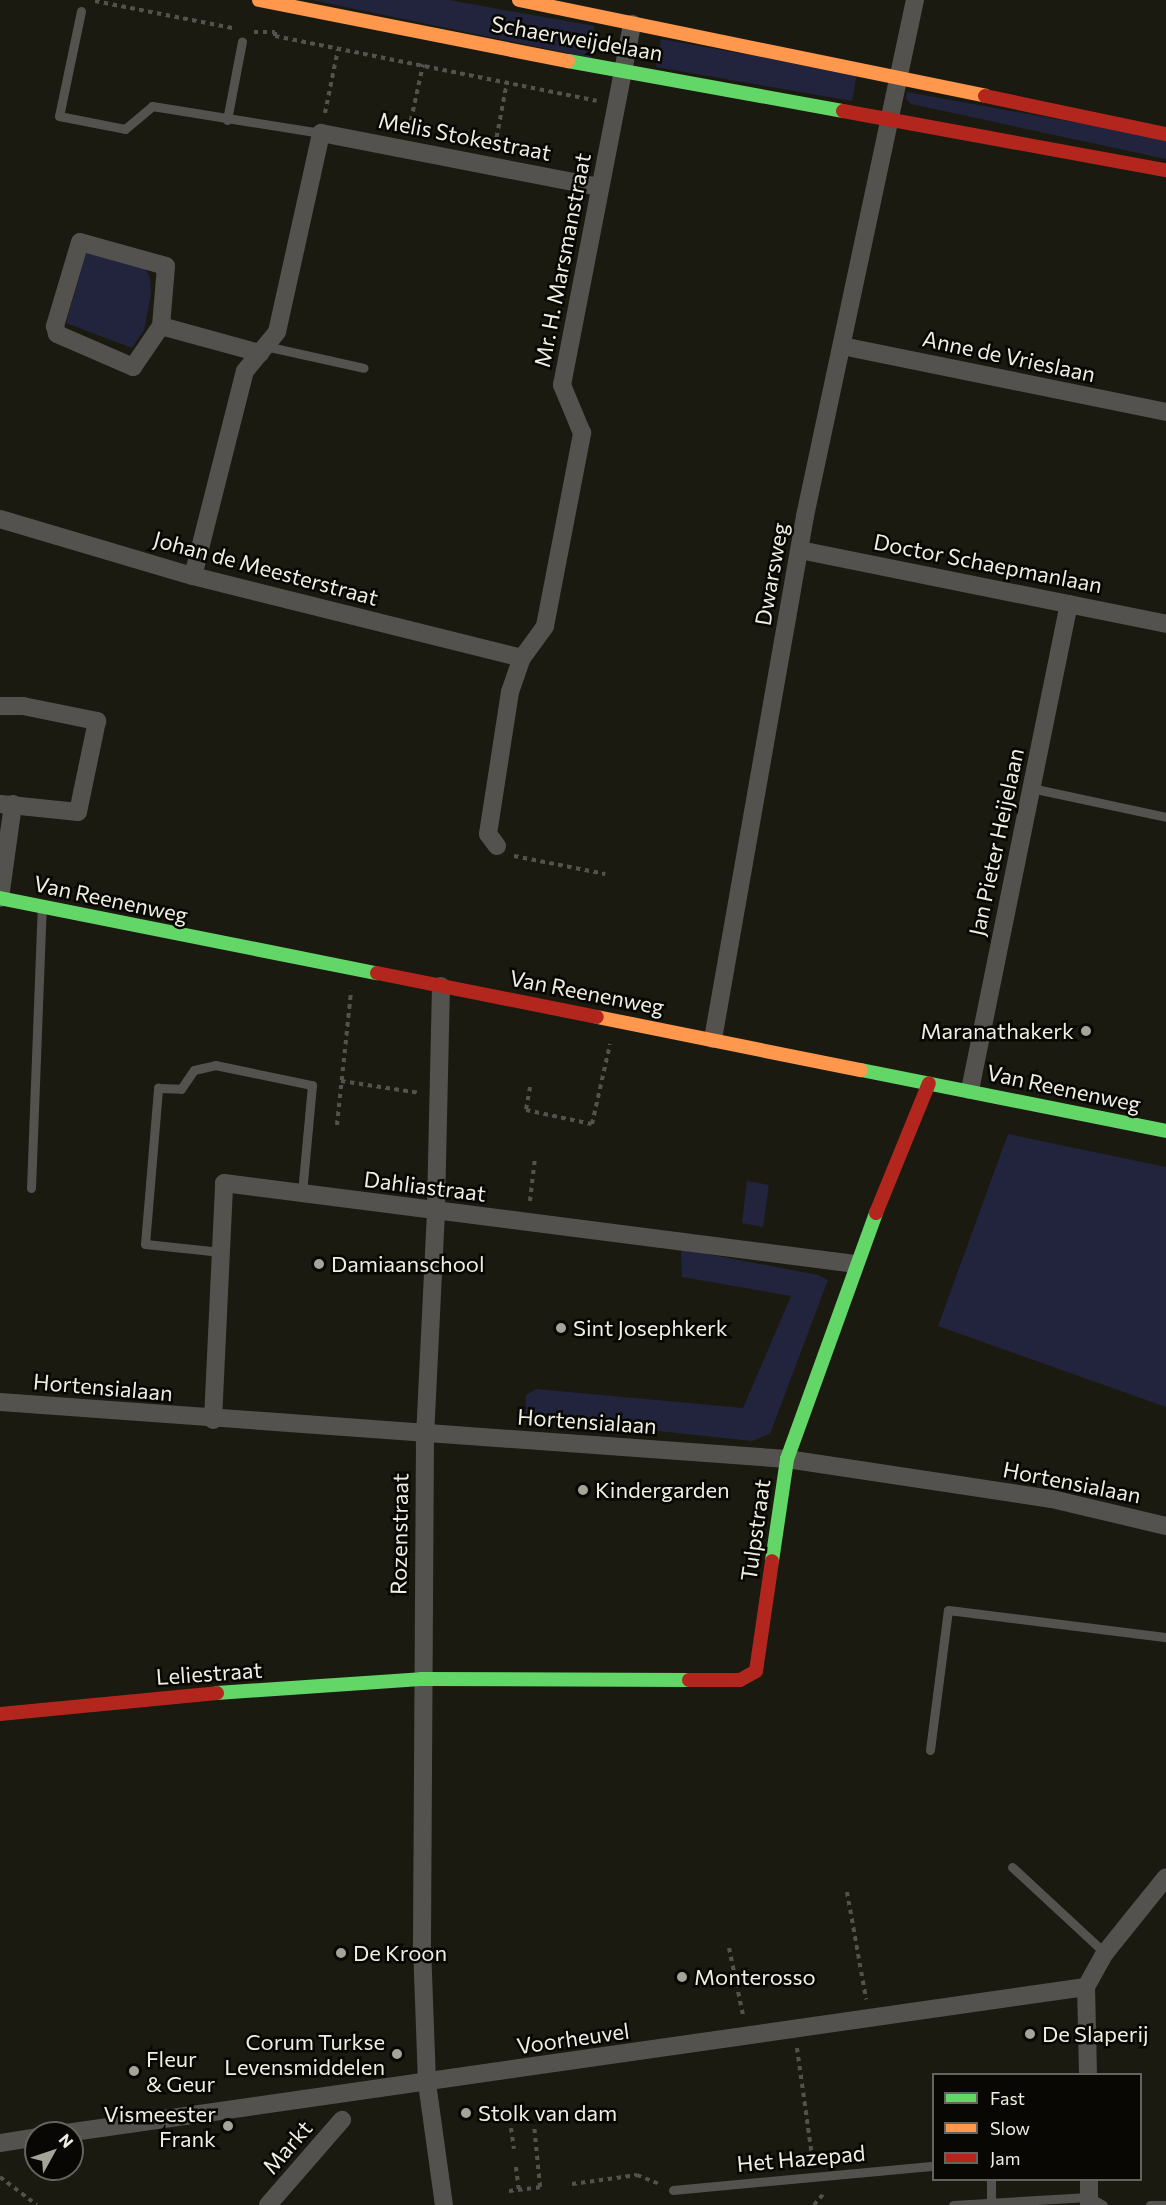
<!DOCTYPE html>
<html>
<head>
<meta charset="utf-8">
<style>
  body { margin:0 }
  #map { position:relative; width:1166px; height:2205px; overflow:hidden; background:#1b1a10; font-family:Commissioner,sans-serif }
  div>[style] { position:absolute }
  .green>* { inset:0; background:#21243c }
  .path>* { height:4px; margin-top:-2px; transform-origin:0; background:repeating-linear-gradient(90deg,#53534d 0 4.5px,transparent 0 9px) }
  .lane>* { height:9px; margin:-4.5px; padding:0 4.5px; transform-origin:4.5px; border-radius:4.5px; background:#53524e }
  .street>* { height:18px; margin:-9px; padding:0 9px; transform-origin:9px; border-radius:9px; background:#53524e }
  .fast>* { height:14px; margin:-7px; padding:0 7px; transform-origin:7px; border-radius:7px; background:#63d668 }
  .slow>* { height:14px; margin:-7px; padding:0 7px; transform-origin:7px; border-radius:7px; background:#ff974d }
  .jam>* { height:14px; margin:-7px; padding:0 7px; transform-origin:7px; border-radius:7px; background:#b3261e }
  .dots>* { width:16px; height:16px; translate:-50% -50%; box-sizing:border-box; border:3px solid #080703; border-radius:50% }
  span { translate:-50% -50%; white-space:nowrap; text-align:center; line-height:1.15; -webkit-text-stroke:5px #080703; paint-order:stroke }
  .street-label { font-size:22px; color:#eeeee2 }
  .poi-label { font-size:22px; color:#eeeee2 }
  .right { translate:-100% -50%; text-align:right }
  .left { translate:0 -50%; text-align:left }
  .legend { position:absolute; left:932px; top:2073px; width:210px; height:108px; box-sizing:border-box; background:#080703; border:2px solid #64635c; margin:0; padding:8px 10px; list-style:none; font-size:18px; color:#eeeee2 }
  .legend li { display:flex; align-items:center; gap:12px; height:30px }
  .legend b { width:30px; border:2px solid #64635c }
  .north { position:absolute; left:24px; top:2121px; width:60px; height:60px; box-sizing:border-box; background:#080703; border:2px solid #64635c; border-radius:50%; rotate:50deg; font-size:16px; font-weight:700; line-height:24px; text-align:center; color:#eeeee2 }
  .north::after { content:''; display:block; margin:auto; width:21px; height:27px; background:#a4a498; clip-path:polygon(50% 0,100% 100%,50% 72%,0 100%) }
</style>
</head>
<body>
<div id="map">
  <div class="green">
    <div style="clip-path:polygon(312px 0,449px 0,594px 26px,591px 58px)"></div>
    <div style="clip-path:polygon(661px 39px,857px 74px,852px 101px,656px 67px)"></div>
    <div style="clip-path:polygon(907px 92px,1166px 139px,1166px 159px,911px 104px,906px 99px)"></div>
    <div style="clip-path:polygon(87px 250px,145px 268px,150px 278px,151px 295px,144px 330px,132px 348px,66px 323px)"></div>
    <div style="clip-path:polygon(1008px 1134px,1166px 1167px,1166px 1407px,938px 1326px)"></div>
    <div style="clip-path:polygon(747px 1181px,769px 1185px,763px 1227px,742px 1223px)"></div>
    <div style="clip-path:polygon(681px 1249px,818px 1275px,828px 1280px,770px 1434px,752px 1441px,526px 1417px,526px 1395px,536px 1389px,743px 1408px,791px 1296px,682px 1277px)"></div>
  </div>
  <div class="path">
    <div style="left:95px;top:1px;width:140px;rotate:11.1deg"></div>
    <div style="left:254px;top:32px;width:21px"></div>
    <div style="left:275px;top:32px;width:4px;rotate:90deg"></div>
    <div style="left:275px;top:36px;width:328px;rotate:11.4deg"></div>
    <div style="left:325px;top:113px;width:65px;rotate:-78.5deg"></div>
    <div style="left:409px;top:129px;width:66px;rotate:-77.7deg"></div>
    <div style="left:495px;top:146px;width:65px;rotate:-79.4deg"></div>
    <div style="left:514px;top:856px;width:93px;rotate:11.2deg"></div>
    <div style="left:341px;top:1081px;width:80px;rotate:8.6deg"></div>
    <div style="left:530px;top:1087px;width:23px;rotate:100deg"></div>
    <div style="left:526px;top:1110px;width:67px;rotate:12deg"></div>
    <div style="left:592px;top:1124px;width:82px;rotate:-77.3deg"></div>
    <div style="left:337px;top:1125px;width:135px;rotate:-84deg"></div>
    <div style="left:530px;top:1201px;width:43px;rotate:-83.4deg"></div>
    <div style="left:847px;top:1892px;width:109px;rotate:79.9deg"></div>
    <div style="left:729px;top:1948px;width:68px;rotate:78.2deg"></div>
    <div style="left:797px;top:2048px;width:116px;rotate:82.1deg"></div>
    <div style="left:511px;top:2128px;width:21px;rotate:82deg"></div>
    <div style="left:516px;top:2167px;width:23px;rotate:83deg"></div>
    <div style="left:0;top:2177px;width:46px;rotate:37.1deg"></div>
    <div style="left:572px;top:2184px;width:66px;rotate:-7.9deg"></div>
    <div style="left:637px;top:2175px;width:24px;rotate:22deg"></div>
    <div style="left:509px;top:2191px;width:31px;rotate:-7deg"></div>
    <div style="left:540px;top:2187px;width:62px;rotate:-95.5deg"></div>
    <div style="left:814px;top:2205px;width:17px;rotate:-50deg"></div>
  </div>
  <div class="lane">
    <div style="left:81px;top:11px;width:107px;rotate:101.8deg"></div>
    <div style="left:59px;top:116px;width:67px;rotate:11.1deg"></div>
    <div style="left:125px;top:129px;width:35px;rotate:-40deg"></div>
    <div style="left:152px;top:106px;width:171px;rotate:9.1deg"></div>
    <div style="left:227px;top:120px;width:80px;rotate:-79.2deg"></div>
    <div style="left:265px;top:346px;width:101px;rotate:12.5deg"></div>
    <div style="left:1031px;top:788px;width:138px;rotate:12.1deg"></div>
    <div style="left:31px;top:1188px;width:281px;rotate:-87.8deg"></div>
    <div style="left:221px;top:1252px;width:76px;rotate:-174deg"></div>
    <div style="left:145px;top:1244px;width:157px;rotate:-85.2deg"></div>
    <div style="left:158px;top:1088px;width:23px;rotate:2deg"></div>
    <div style="left:181px;top:1089px;width:23px;rotate:-56deg"></div>
    <div style="left:194px;top:1070px;width:22px;rotate:-13deg"></div>
    <div style="left:215px;top:1065px;width:99px;rotate:11.7deg"></div>
    <div style="left:312px;top:1085px;width:108px;rotate:95.3deg"></div>
    <div style="left:930px;top:1750px;width:141px;rotate:-82.7deg"></div>
    <div style="left:948px;top:1610px;width:220px;rotate:7.1deg"></div>
    <div style="left:1012px;top:1867px;width:127px;rotate:42.8deg"></div>
    <div style="left:991px;top:2180px;width:21px;rotate:90deg"></div>
    <div style="left:673px;top:2190px;width:262px;rotate:-5.3deg"></div>
    <div style="left:953px;top:2205px;width:136px;rotate:-3.4deg"></div>
    <div style="left:1089px;top:2197px;width:16px;rotate:30deg"></div>
    <div style="left:1150px;top:2205px;width:16px"></div>
  </div>
  <div class="street">
    <div style="left:161px;top:326px;width:60px;rotate:-85.2deg"></div>
    <div style="left:166px;top:266px;width:89px;rotate:-164.4deg"></div>
    <div style="left:80px;top:242px;width:88px;rotate:106.6deg"></div>
    <div style="left:55px;top:326px;width:8px;rotate:76deg"></div>
    <div style="left:57px;top:334px;width:83px;rotate:23.5deg"></div>
    <div style="left:133px;top:367px;width:50px;rotate:-55.7deg"></div>
    <div style="left:161px;top:326px;width:103px;rotate:15.3deg"></div>
    <div style="left:842px;top:346px;width:331px;rotate:11.5deg"></div>
    <div style="left:0;top:519px;width:201px;rotate:16.5deg"></div>
    <div style="left:193px;top:576px;width:339px;rotate:14deg"></div>
    <div style="left:800px;top:550px;width:373px;rotate:11.4deg"></div>
    <div style="left:193px;top:576px;width:211px;rotate:-75.8deg"></div>
    <div style="left:245px;top:371px;width:50px;rotate:-50.6deg"></div>
    <div style="left:277px;top:332px;width:204px;rotate:-77.5deg"></div>
    <div style="left:321px;top:133px;width:284px;rotate:11deg"></div>
    <div style="left:0;top:706px;width:23px"></div>
    <div style="left:23px;top:706px;width:76px;rotate:11.5deg"></div>
    <div style="left:97px;top:721px;width:93px;rotate:101.8deg"></div>
    <div style="left:78px;top:812px;width:78px;rotate:-174.1deg"></div>
    <div style="left:497px;top:846px;width:15px;rotate:-127deg"></div>
    <div style="left:488px;top:834px;width:144px;rotate:-81.2deg"></div>
    <div style="left:510px;top:692px;width:36px;rotate:-71deg"></div>
    <div style="left:522px;top:658px;width:39px;rotate:-54deg"></div>
    <div style="left:545px;top:626px;width:197px;rotate:-79.1deg"></div>
    <div style="left:582px;top:433px;width:52px;rotate:-112.6deg"></div>
    <div style="left:562px;top:385px;width:368px;rotate:-79deg"></div>
    <div style="left:0;top:898px;width:95px;rotate:-82.1deg"></div>
    <div style="left:441px;top:986px;width:226px;rotate:91.3deg"></div>
    <div style="left:436px;top:1212px;width:222px;rotate:92.8deg"></div>
    <div style="left:425px;top:1434px;width:512px;rotate:90.34deg"></div>
    <div style="left:422px;top:1946px;width:137px;rotate:87.9deg"></div>
    <div style="left:427px;top:2083px;width:123px;rotate:82.1deg"></div>
    <div style="left:713px;top:1039px;width:531px;rotate:-80.02deg"></div>
    <div style="left:805px;top:516px;width:528px;rotate:-77.97deg"></div>
    <div style="left:970px;top:1090px;width:496px;rotate:-78.5deg"></div>
    <div style="left:0;top:1402px;width:789px;rotate:4.14deg"></div>
    <div style="left:787px;top:1459px;width:268px;rotate:8.6deg"></div>
    <div style="left:1052px;top:1499px;width:117px;rotate:13.3deg"></div>
    <div style="left:213px;top:1420px;width:237px;rotate:-87.3deg"></div>
    <div style="left:224px;top:1183px;width:636px;rotate:7.31deg"></div>
    <div style="left:1088px;top:2074px;width:87px;rotate:-91.3deg"></div>
    <div style="left:1086px;top:1987px;width:39px;rotate:-61deg"></div>
    <div style="left:1105px;top:1953px;width:97px;rotate:-51.2deg"></div>
    <div style="left:66px;top:2133px;width:1030px;rotate:-8.15deg"></div>
    <div style="left:0;top:2143px;width:36px;rotate:-9deg"></div>
    <div style="left:1089px;top:2180px;width:25px;rotate:90deg"></div>
    <div style="left:268px;top:2205px;width:113px;rotate:-49deg"></div>
  </div>
  <div class="fast">
    <div style="left:568px;top:61px;width:280px;rotate:10.3deg"></div>
    <div style="left:0;top:898px;width:384px;rotate:11.3deg"></div>
    <div style="left:861px;top:1070px;width:311px;rotate:11.3deg"></div>
    <div style="left:772px;top:1561px;width:103px;rotate:-81.6deg"></div>
    <div style="left:787px;top:1459px;width:262px;rotate:-70.1deg"></div>
    <div style="left:217px;top:1693px;width:204px;rotate:-3.9deg"></div>
    <div style="left:421px;top:1679px;width:268px;rotate:0.2deg"></div>
  </div>
  <div class="slow">
    <div style="left:259px;top:0;width:315px;rotate:11.2deg"></div>
    <div style="left:519px;top:0;width:476px;rotate:11.6deg"></div>
    <div style="left:597px;top:1017px;width:269px;rotate:11.4deg"></div>
  </div>
  <div class="jam">
    <div style="left:985px;top:96px;width:185px;rotate:11.9deg"></div>
    <div style="left:843px;top:111px;width:328px;rotate:10.4deg"></div>
    <div style="left:377px;top:973px;width:224px;rotate:11.3deg"></div>
    <div style="left:876px;top:1213px;width:140px;rotate:-67.8deg"></div>
    <div style="left:689px;top:1680px;width:51px"></div>
    <div style="left:740px;top:1680px;width:18px;rotate:-29deg"></div>
    <div style="left:756px;top:1671px;width:111px;rotate:-81.7deg"></div>
    <div style="left:0;top:1714px;width:218px;rotate:-5.5deg"></div>
  </div>
  <div class="dots">
    <div style="left:1086px;top:1031px;background:#a4a498"></div>
    <div style="left:319px;top:1264px;background:#a4a498"></div>
    <div style="left:561px;top:1328px;background:#a4a498"></div>
    <div style="left:583px;top:1490px;background:#a4a498"></div>
    <div style="left:341px;top:1953px;background:#a4a498"></div>
    <div style="left:682px;top:1977px;background:#a4a498"></div>
    <div style="left:1030px;top:2034px;background:#a4a498"></div>
    <div style="left:397px;top:2054px;background:#a4a498"></div>
    <div style="left:134px;top:2071px;background:#a4a498"></div>
    <div style="left:466px;top:2113px;background:#a4a498"></div>
    <div style="left:228px;top:2126px;background:#a4a498"></div>
  </div>
  <div class="street-label">
    <span style="left:577px;top:38px;rotate:10deg">Schaerweijdelaan</span>
    <span style="left:465px;top:136px;rotate:11deg">Melis Stokestraat</span>
    <span style="left:562px;top:260px;rotate:-79deg">Mr. H. Marsmanstraat</span>
    <span style="left:1009px;top:356px;rotate:12deg">Anne de Vrieslaan</span>
    <span style="left:988px;top:563px;rotate:11deg">Doctor Schaepmanlaan</span>
    <span style="left:266px;top:568px;rotate:15deg">Johan de Meesterstraat</span>
    <span style="left:771px;top:574px;rotate:-80deg">Dwarsweg</span>
    <span style="left:996px;top:842px;rotate:-78deg">Jan Pieter Heijelaan</span>
    <span style="left:111px;top:899px;rotate:12deg">Van Reenenweg</span>
    <span style="left:587px;top:992px;rotate:11deg">Van Reenenweg</span>
    <span style="left:1064px;top:1088px;rotate:12deg">Van Reenenweg</span>
    <span style="left:425px;top:1186px;rotate:7deg">Dahliastraat</span>
    <span style="left:103px;top:1387px;rotate:5deg">Hortensialaan</span>
    <span style="left:587px;top:1421px;rotate:4deg">Hortensialaan</span>
    <span style="left:1072px;top:1482px;rotate:11deg">Hortensialaan</span>
    <span style="left:755px;top:1530px;rotate:-82deg">Tulpstraat</span>
    <span style="left:399px;top:1534px;rotate:-89deg">Rozenstraat</span>
    <span style="left:209px;top:1673px;rotate:-4deg">Leliestraat</span>
    <span style="left:573px;top:2038px;rotate:-8deg">Voorheuvel</span>
    <span style="left:287px;top:2147px;rotate:-49deg">Markt</span>
    <span style="left:801px;top:2158px;rotate:-5deg">Het Hazepad</span>
  </div>
  <div class="poi-label">
    <span class="right" style="left:1074px;top:1031px">Maranathakerk</span>
    <span class="left" style="left:331px;top:1264px">Damiaanschool</span>
    <span class="left" style="left:573px;top:1328px">Sint Josephkerk</span>
    <span class="left" style="left:595px;top:1490px">Kindergarden</span>
    <span class="left" style="left:353px;top:1953px">De Kroon</span>
    <span class="left" style="left:694px;top:1977px">Monterosso</span>
    <span class="left" style="left:1042px;top:2034px">De Slaperij</span>
    <span class="right" style="left:385px;top:2054px">Corum Turkse<br>Levensmiddelen</span>
    <span class="left" style="left:146px;top:2071px">Fleur<br>&amp; Geur</span>
    <span class="right" style="left:216px;top:2126px">Vismeester<br>Frank</span>
    <span class="left" style="left:478px;top:2113px">Stolk van dam</span>
  </div>
  <ul class="legend">
  <li><b style="height:8px;background:#63d668"></b>Fast</li>
  <li><b style="height:8px;background:#ff974d"></b>Slow</li>
  <li><b style="height:8px;background:#b3261e"></b>Jam</li>
  </ul>
  <div class="north">N</div>
</div>
</body>
</html>
